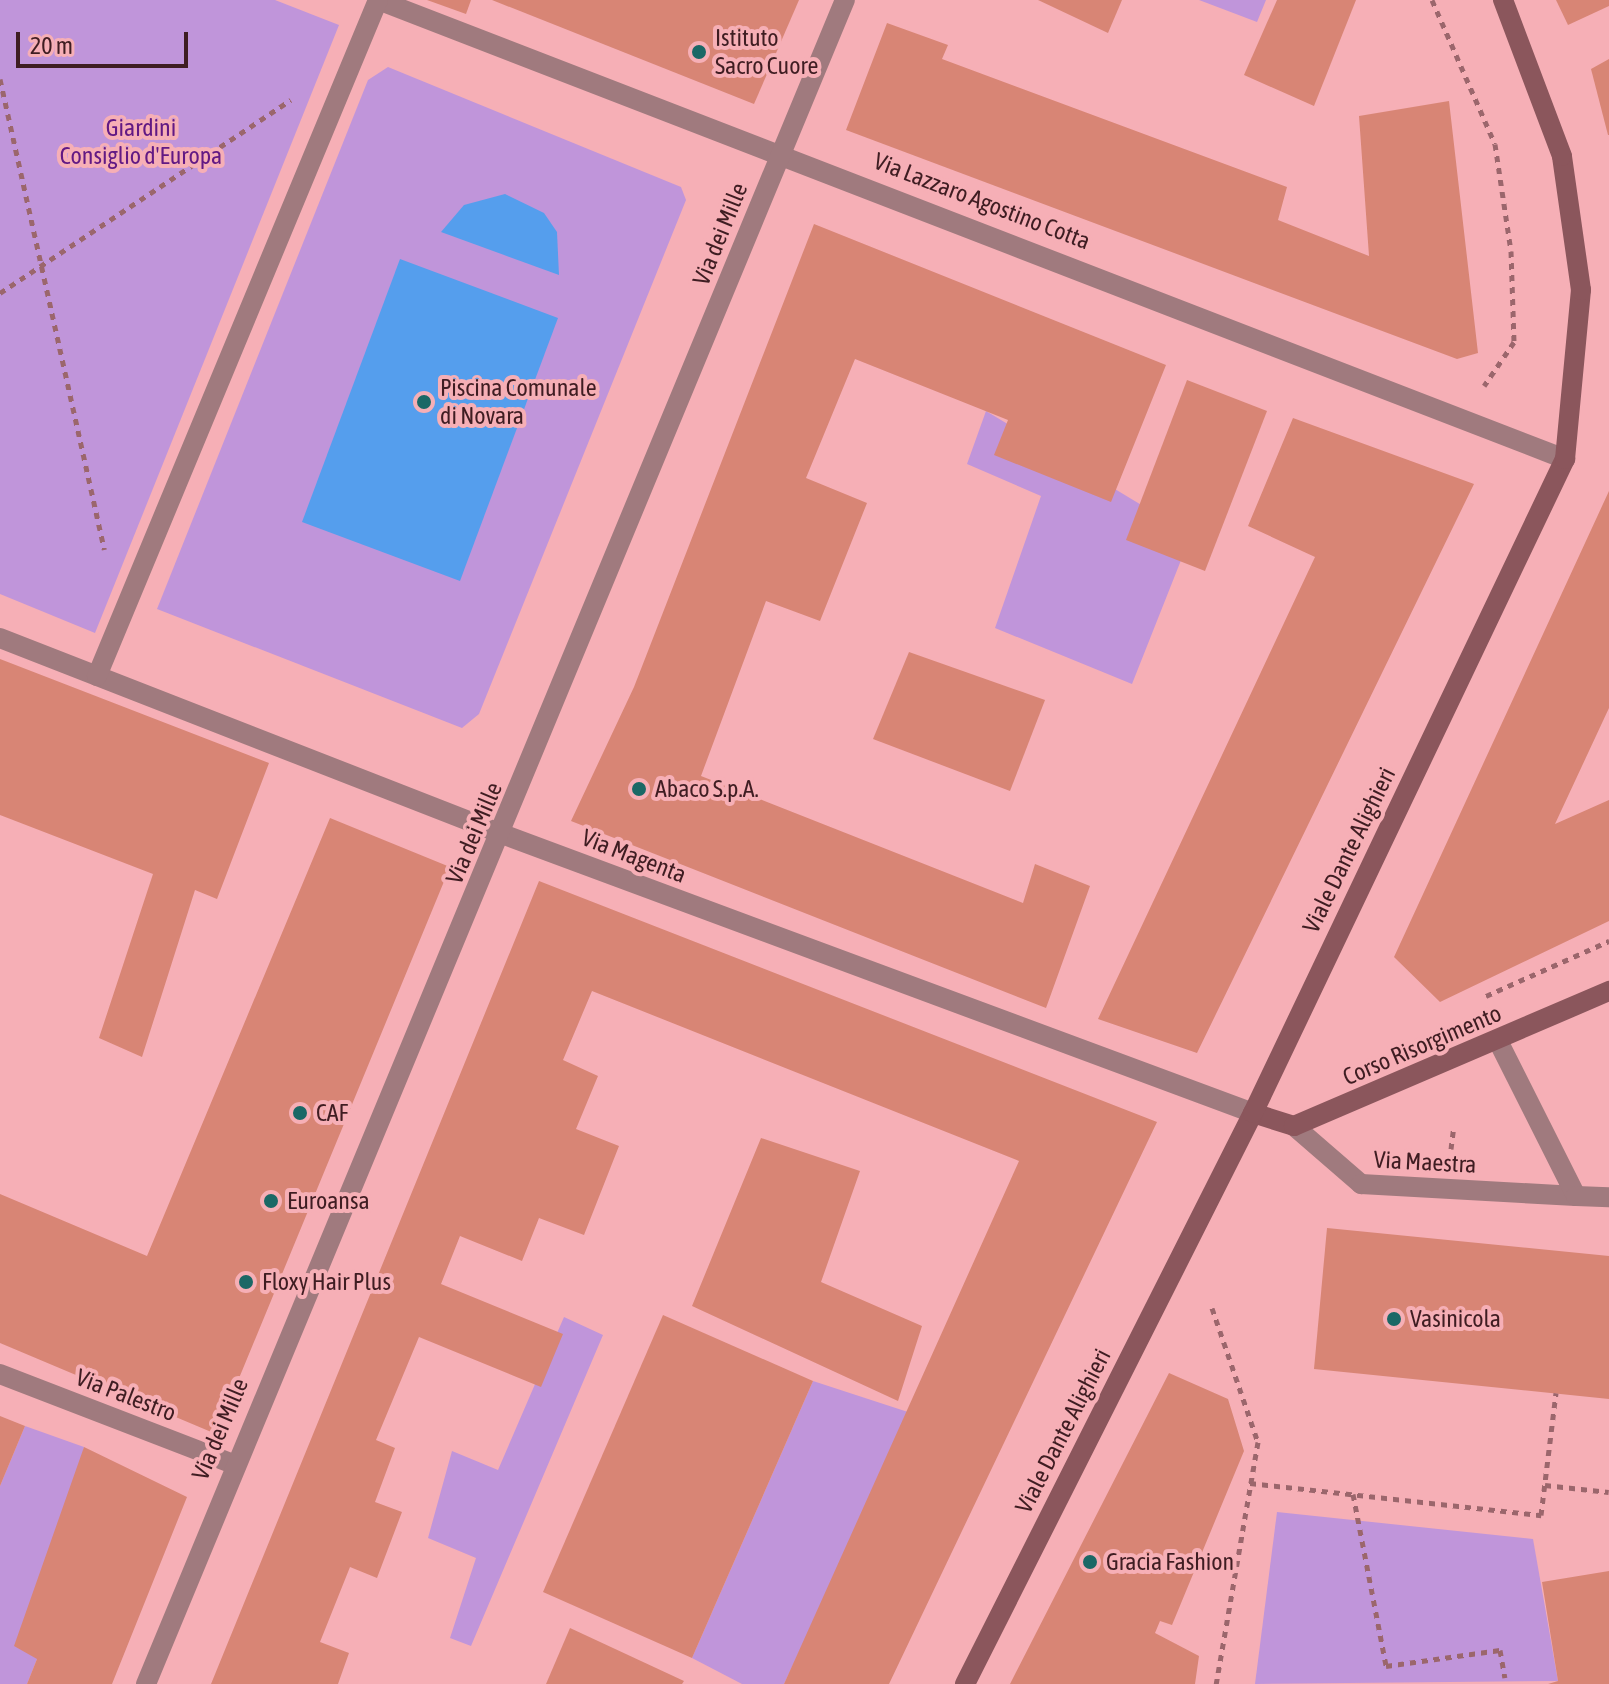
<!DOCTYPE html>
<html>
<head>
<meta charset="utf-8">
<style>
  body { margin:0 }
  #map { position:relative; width:1609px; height:1684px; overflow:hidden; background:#f6afb6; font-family:"Asap Condensed",sans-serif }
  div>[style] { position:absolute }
  .green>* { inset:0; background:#c095da }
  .water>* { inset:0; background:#559eed }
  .building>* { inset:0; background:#d88575 }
  .path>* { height:5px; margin-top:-2.5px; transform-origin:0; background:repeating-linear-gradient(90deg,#9b666c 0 6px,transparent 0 12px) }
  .street>* { height:20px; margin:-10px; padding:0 10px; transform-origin:10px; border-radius:10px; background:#a07a7e }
  .secondary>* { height:20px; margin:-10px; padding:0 10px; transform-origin:10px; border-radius:10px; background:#8b565c }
  .dots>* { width:22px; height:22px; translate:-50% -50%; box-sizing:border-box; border:4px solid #f6afb6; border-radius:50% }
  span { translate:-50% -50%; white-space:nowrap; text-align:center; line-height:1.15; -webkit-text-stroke:8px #f6afb6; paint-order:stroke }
  .poi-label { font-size:24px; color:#3f1d22 }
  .left { translate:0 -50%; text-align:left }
  .park-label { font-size:24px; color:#621984 }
  .street-label { font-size:24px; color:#3f1d22 }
  .scale { position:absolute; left:16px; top:32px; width:172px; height:36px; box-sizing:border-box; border:4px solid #3f1d22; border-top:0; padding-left:10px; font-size:24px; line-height:28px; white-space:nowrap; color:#3f1d22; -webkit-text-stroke:6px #f6afb6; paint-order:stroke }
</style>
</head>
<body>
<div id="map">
  <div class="green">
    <div style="clip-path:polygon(0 0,275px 0,339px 25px,95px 633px,0 594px)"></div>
    <div style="clip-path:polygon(1199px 0,1266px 0,1257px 22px)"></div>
    <div style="clip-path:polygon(388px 67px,681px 187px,686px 200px,479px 714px,462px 728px,157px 609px,368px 80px)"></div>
    <div style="clip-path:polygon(986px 411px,1191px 535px,1132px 684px,995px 628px,1041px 496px,967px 464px)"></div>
    <div style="clip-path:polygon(564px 1317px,603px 1335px,471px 1646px,450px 1638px,476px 1558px,428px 1538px,452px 1451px,498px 1470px)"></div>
    <div style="clip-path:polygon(813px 1381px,911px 1413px,784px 1684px,742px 1684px,692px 1658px)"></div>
    <div style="clip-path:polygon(25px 1426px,84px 1447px,37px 1659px,27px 1684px,0 1684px,0 1486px)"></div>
    <div style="clip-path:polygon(1277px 1512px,1533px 1539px,1558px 1681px,1255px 1684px)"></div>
  </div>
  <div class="water">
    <div style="clip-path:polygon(505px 194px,544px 213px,557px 232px,559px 275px,441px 232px,464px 205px)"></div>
    <div style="clip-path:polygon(400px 259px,558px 318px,460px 581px,302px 522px)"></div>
  </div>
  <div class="building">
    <div style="clip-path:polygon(427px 0,471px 0,466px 14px)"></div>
    <div style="clip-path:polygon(492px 0,799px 0,754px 104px)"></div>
    <div style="clip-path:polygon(1038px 0,1122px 0,1108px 33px)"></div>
    <div style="clip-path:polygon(1277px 0,1356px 0,1314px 106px,1244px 75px)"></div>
    <div style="clip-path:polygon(1556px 0,1609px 0,1609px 6px,1568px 25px)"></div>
    <div style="clip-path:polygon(887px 23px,948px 45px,942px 59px,1287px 187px,1278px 220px,1369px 256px,1359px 116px,1449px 101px,1478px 353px,1457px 359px,846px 130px)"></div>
    <div style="clip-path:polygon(1609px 59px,1609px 135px,1608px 135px,1591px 69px)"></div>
    <div style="clip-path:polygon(814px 224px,1166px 365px,1111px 502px,994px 455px,1008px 420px,855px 359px,806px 478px,867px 503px,820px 621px,766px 601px,701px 776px,1023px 903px,1035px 864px,1090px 886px,1046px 1008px,571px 821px,634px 687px)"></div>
    <div style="clip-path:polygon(1187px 380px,1267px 411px,1205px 571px,1126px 540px)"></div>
    <div style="clip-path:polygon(1293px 418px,1474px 484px,1197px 1053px,1098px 1019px,1315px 557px,1248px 526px)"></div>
    <div style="clip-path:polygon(1609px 491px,1609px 708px,1555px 824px,1609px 800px,1609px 921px,1440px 1002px,1394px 957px)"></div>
    <div style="clip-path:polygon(909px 652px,1045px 700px,1010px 791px,873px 739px)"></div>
    <div style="clip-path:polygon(0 659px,269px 763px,217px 899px,195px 890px,142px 1057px,99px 1038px,153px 874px,0 815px)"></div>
    <div style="clip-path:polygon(330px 818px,450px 867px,216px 1434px,0 1343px,0 1194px,147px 1256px)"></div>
    <div style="clip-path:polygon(539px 881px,1157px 1122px,889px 1684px,784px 1684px,1019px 1161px,592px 991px,563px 1060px,598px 1076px,576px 1129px,619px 1146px,584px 1235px,539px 1218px,522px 1261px,460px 1236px,441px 1284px,563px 1334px,541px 1387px,419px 1337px,376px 1440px,395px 1448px,375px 1502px,402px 1512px,377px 1578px,350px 1567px,320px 1642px,349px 1653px,338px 1684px,211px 1684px)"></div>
    <div style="clip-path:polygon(761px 1138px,860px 1171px,821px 1282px,922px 1326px,898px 1401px,692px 1306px)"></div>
    <div style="clip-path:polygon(1327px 1228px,1609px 1256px,1609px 1399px,1314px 1369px)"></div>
    <div style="clip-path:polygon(663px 1315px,813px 1381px,692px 1658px,543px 1592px)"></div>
    <div style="clip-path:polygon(1169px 1373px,1228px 1399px,1244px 1451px,1172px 1625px,1160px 1621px,1155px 1633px,1199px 1656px,1195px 1684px,1010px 1684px)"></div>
    <div style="clip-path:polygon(0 1416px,25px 1426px,0 1486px)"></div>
    <div style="clip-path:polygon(84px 1447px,187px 1497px,112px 1684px,27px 1684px,37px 1659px,14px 1646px)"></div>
    <div style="clip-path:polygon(1609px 1571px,1609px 1684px,1548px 1684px,1558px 1681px,1542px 1582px)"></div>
    <div style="clip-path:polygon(570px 1628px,684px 1681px,682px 1684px,546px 1684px)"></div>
  </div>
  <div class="path">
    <div style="left:1432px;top:0;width:157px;rotate:66.4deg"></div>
    <div style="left:1495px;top:144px;width:108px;rotate:81.5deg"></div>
    <div style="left:1511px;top:251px;width:91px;rotate:88.1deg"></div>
    <div style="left:1514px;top:342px;width:53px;rotate:124.3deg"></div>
    <div style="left:0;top:79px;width:482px;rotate:77.5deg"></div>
    <div style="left:0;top:293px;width:349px;rotate:-33.6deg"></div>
    <div style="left:1486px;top:996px;width:135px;rotate:-24.1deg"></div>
    <div style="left:1451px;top:1149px;width:23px;rotate:-83deg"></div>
    <div style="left:1212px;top:1308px;width:142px;rotate:71.1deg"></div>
    <div style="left:1258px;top:1442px;width:246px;rotate:99.8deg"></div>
    <div style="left:1250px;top:1483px;width:293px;rotate:6.3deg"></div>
    <div style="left:1541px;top:1515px;width:123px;rotate:-83deg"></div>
    <div style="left:1545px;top:1485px;width:64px;rotate:6.2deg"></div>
    <div style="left:1353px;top:1494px;width:175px;rotate:79.1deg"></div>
    <div style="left:1386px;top:1666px;width:115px;rotate:-8deg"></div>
    <div style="left:1500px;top:1650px;width:28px;rotate:80deg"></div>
  </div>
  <div class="street">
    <div style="left:378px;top:0;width:1273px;rotate:21.14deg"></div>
    <div style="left:0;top:638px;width:539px;rotate:21.33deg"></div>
    <div style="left:502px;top:834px;width:801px;rotate:20.38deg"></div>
    <div style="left:97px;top:676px;width:732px;rotate:-67.43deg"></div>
    <div style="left:1294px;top:1126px;width:89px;rotate:40.9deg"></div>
    <div style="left:1361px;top:1184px;width:215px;rotate:3.2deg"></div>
    <div style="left:1576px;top:1196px;width:174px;rotate:-116.7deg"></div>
    <div style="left:1576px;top:1196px;width:33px;rotate:2deg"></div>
    <div style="left:0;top:1374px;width:250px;rotate:21.1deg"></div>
    <div style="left:146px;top:1684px;width:1823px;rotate:-67.46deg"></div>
  </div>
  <div class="secondary">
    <div style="left:1253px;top:1113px;width:43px;rotate:17.6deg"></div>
    <div style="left:1294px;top:1126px;width:343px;rotate:-23.2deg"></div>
    <div style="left:965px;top:1684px;width:640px;rotate:-63.23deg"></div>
    <div style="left:1253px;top:1113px;width:725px;rotate:-64.5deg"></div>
    <div style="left:1565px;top:459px;width:170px;rotate:-84.6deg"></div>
    <div style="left:1581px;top:290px;width:135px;rotate:-98.1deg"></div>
    <div style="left:1562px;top:156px;width:167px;rotate:-110.7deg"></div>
  </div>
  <div class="dots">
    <div style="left:699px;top:52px;background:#1b6866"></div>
    <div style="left:424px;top:402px;background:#1b6866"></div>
    <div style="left:639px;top:789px;background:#1b6866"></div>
    <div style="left:300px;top:1113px;background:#1b6866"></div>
    <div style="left:271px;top:1201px;background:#1b6866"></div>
    <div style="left:246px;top:1282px;background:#1b6866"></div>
    <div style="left:1394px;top:1319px;background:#1b6866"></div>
    <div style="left:1090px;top:1562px;background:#1b6866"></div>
  </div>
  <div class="poi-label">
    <span class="left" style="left:715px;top:52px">Istituto<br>Sacro Cuore</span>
    <span class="left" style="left:440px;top:402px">Piscina Comunale<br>di Novara</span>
    <span class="left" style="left:655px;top:789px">Abaco S.p.A.</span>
    <span class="left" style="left:316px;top:1113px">CAF</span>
    <span class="left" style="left:287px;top:1201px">Euroansa</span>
    <span class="left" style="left:262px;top:1282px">Floxy Hair Plus</span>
    <span class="left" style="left:1410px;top:1319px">Vasinicola</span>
    <span class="left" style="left:1106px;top:1562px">Gracia Fashion</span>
  </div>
  <div class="park-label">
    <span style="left:141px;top:142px">Giardini<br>Consiglio d'Europa</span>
  </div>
  <div class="street-label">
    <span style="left:982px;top:201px;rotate:21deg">Via Lazzaro Agostino Cotta</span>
    <span style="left:720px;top:234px;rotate:-68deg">Via dei Mille</span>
    <span style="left:474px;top:833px;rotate:-67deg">Via dei Mille</span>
    <span style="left:1349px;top:850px;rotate:-64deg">Viale Dante Alighieri</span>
    <span style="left:634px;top:856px;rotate:21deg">Via Magenta</span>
    <span style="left:1422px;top:1045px;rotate:-23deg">Corso Risorgimento</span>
    <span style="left:1425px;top:1162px;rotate:3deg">Via Maestra</span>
    <span style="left:126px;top:1395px;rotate:21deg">Via Palestro</span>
    <span style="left:220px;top:1429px;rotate:-67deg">Via dei Mille</span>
    <span style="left:1063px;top:1431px;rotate:-63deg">Viale Dante Alighieri</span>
  </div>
  <div class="scale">20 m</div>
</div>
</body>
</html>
